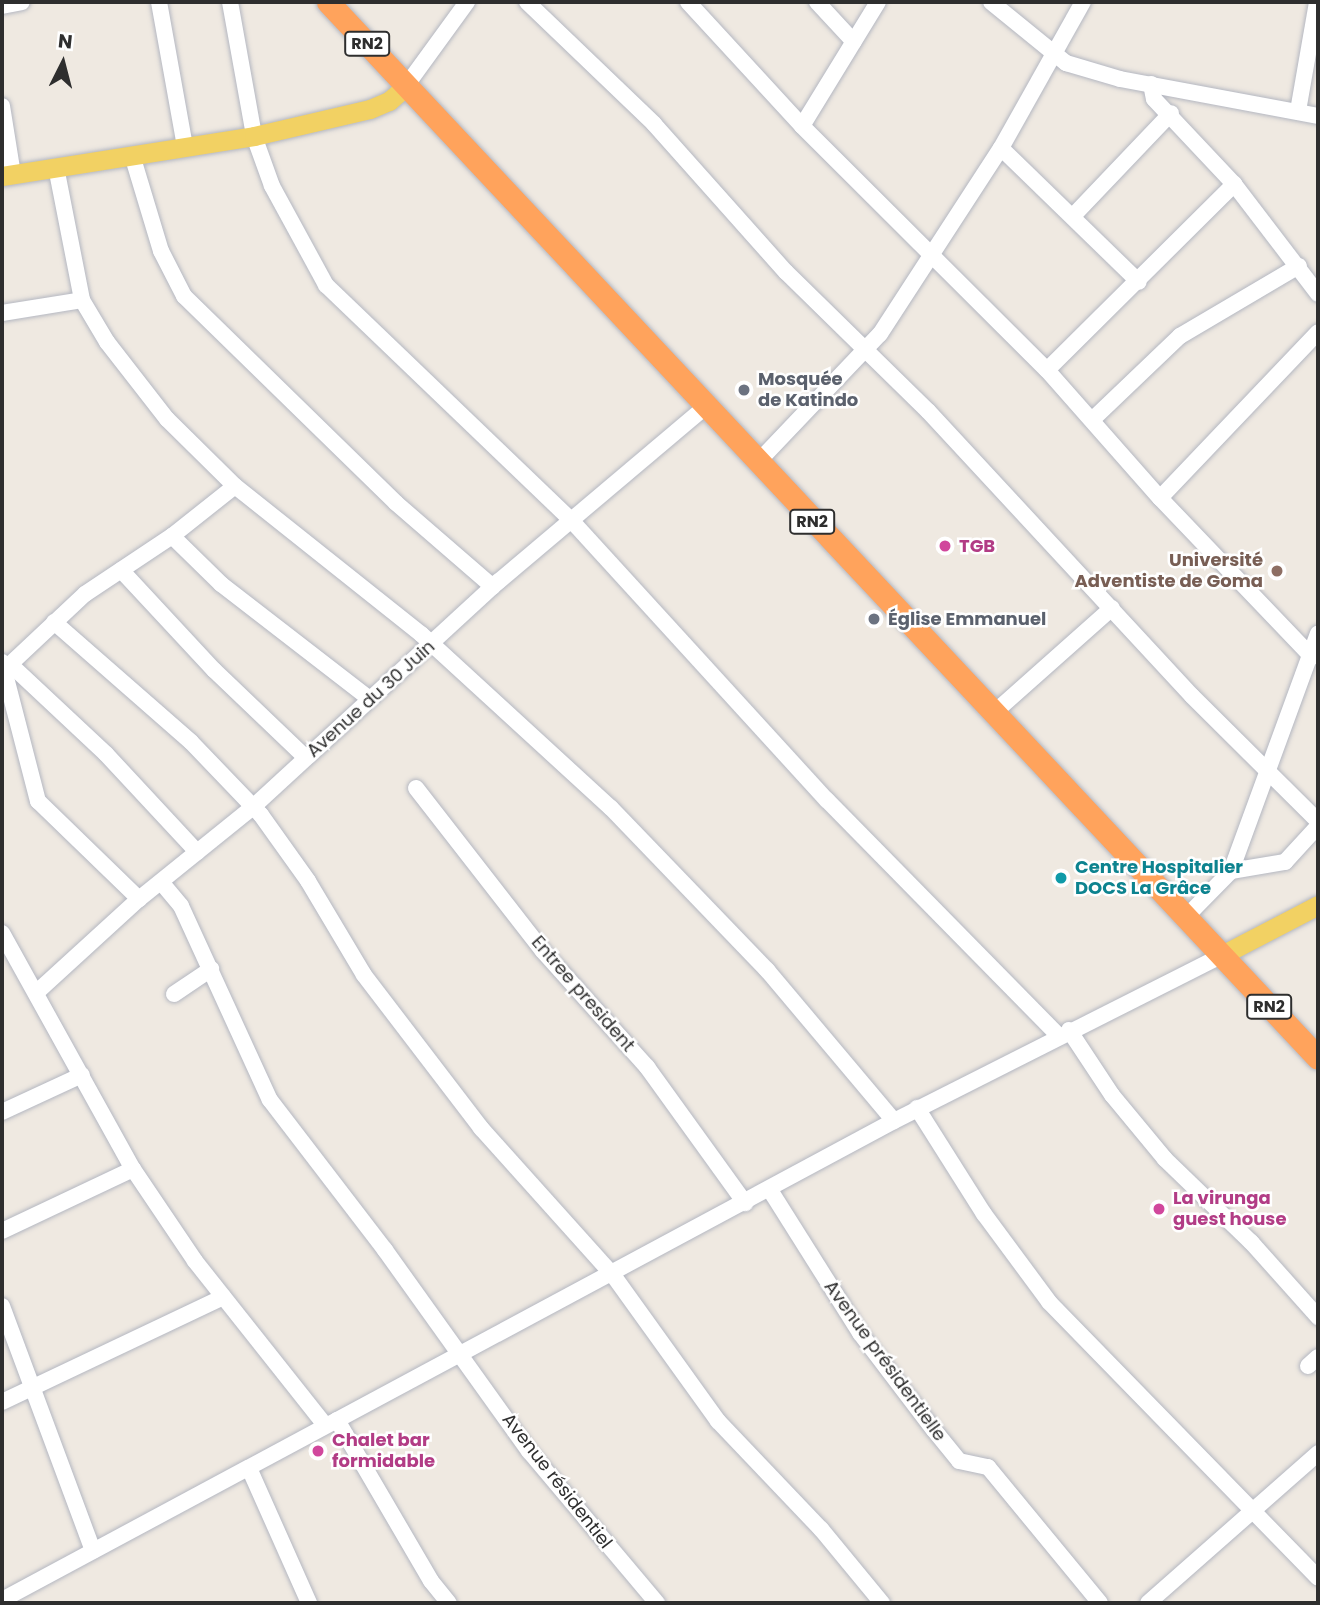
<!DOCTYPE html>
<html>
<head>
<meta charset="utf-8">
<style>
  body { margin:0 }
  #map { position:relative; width:1320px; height:1605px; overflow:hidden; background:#efe9e1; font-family:Poppins,sans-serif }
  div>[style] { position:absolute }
  .roads { filter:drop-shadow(0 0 2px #b4b7c1) drop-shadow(0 0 2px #b4b7c1) }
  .minor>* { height:16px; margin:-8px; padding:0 8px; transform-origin:8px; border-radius:8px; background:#fff }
  .major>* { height:19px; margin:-9.5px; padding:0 9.5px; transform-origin:9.5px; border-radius:9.5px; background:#f2d163 }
  .highway>* { height:23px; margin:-11.5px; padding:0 11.5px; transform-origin:11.5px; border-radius:11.5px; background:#ffa35c }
  .dots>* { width:19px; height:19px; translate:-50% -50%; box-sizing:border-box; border:4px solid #fff; border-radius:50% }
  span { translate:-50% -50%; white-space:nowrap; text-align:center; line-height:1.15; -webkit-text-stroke:5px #fff; paint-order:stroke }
  .shield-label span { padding:2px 5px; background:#fff; border:2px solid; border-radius:5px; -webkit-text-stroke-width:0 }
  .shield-label { font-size:16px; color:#2e2e2e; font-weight:700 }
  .worship-label { font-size:18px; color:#5b616d; font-weight:700 }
  .left { translate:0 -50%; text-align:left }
  .hotel-label { font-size:18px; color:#b23c85; font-weight:700 }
  .education-label { font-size:18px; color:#785e54; font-weight:700 }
  .right { translate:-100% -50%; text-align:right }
  .street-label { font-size:18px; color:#2e2e2e }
  .culture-label { font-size:18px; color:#0d838f; font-weight:700 }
  .frame { position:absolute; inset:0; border:4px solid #2e2e2e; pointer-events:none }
  .north { position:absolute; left:28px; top:28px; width:70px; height:70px; -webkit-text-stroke:5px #fff; paint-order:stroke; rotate:6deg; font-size:19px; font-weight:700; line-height:28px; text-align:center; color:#2e2e2e }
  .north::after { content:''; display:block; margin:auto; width:24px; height:32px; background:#2e2e2e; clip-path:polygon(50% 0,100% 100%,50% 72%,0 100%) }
</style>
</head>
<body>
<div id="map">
  <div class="roads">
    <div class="minor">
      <div style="left:159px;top:2px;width:146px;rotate:79.8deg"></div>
      <div style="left:230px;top:2px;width:136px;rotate:79.8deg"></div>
      <div style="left:254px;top:136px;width:53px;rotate:70.2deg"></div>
      <div style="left:272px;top:186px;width:113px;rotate:61.4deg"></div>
      <div style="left:326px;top:285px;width:339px;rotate:43.8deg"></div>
      <div style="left:571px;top:520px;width:379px;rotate:47.6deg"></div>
      <div style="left:827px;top:800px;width:330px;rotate:45.5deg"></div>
      <div style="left:527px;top:2px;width:176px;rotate:43.8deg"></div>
      <div style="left:654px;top:124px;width:198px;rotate:48.3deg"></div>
      <div style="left:786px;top:272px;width:199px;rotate:44.4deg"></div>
      <div style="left:928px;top:411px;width:388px;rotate:47.2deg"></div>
      <div style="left:1192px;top:696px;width:177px;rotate:44.8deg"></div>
      <div style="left:688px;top:2px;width:168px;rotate:47.4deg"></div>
      <div style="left:802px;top:126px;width:346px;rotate:44.9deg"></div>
      <div style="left:1047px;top:370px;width:171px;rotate:48.6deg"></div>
      <div style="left:1160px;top:498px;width:220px;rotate:46.3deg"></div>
      <div style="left:817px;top:2px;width:54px;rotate:47.2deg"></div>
      <div style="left:991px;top:2px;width:97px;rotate:39.1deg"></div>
      <div style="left:1066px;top:63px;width:56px;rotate:16.5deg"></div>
      <div style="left:1120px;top:79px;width:201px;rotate:10.6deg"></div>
      <div style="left:2px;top:6px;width:20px;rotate:-11deg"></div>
      <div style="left:1151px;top:84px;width:15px;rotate:79deg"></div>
      <div style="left:1154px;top:99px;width:117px;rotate:46.7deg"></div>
      <div style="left:1234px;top:184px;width:138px;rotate:52.6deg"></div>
      <div style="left:406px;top:86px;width:104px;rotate:-54deg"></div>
      <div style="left:2px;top:106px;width:70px;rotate:80.9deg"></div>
      <div style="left:1298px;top:111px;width:111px;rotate:-80.1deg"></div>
      <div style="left:802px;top:126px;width:145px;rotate:-58.5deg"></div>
      <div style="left:1001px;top:148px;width:192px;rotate:44.2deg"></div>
      <div style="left:132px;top:155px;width:100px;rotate:73.2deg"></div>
      <div style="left:161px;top:251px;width:51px;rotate:62.9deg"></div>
      <div style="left:184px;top:296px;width:296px;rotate:44.3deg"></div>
      <div style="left:396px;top:503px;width:128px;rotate:40.9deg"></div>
      <div style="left:56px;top:167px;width:136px;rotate:78.9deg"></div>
      <div style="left:82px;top:300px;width:49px;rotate:59.2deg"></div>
      <div style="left:107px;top:342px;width:98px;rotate:52.1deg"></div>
      <div style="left:167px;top:419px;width:95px;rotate:44.6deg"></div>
      <div style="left:235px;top:486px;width:238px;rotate:38.5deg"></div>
      <div style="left:421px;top:634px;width:258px;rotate:42.5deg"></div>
      <div style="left:611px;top:808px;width:225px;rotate:46.1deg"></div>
      <div style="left:767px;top:970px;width:197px;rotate:49.9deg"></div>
      <div style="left:1073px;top:216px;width:142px;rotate:-46.4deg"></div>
      <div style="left:2px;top:313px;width:81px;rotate:-9.2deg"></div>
      <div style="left:1047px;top:370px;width:264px;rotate:-44.8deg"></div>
      <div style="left:1092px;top:420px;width:122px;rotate:-43.7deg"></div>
      <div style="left:1180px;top:336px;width:138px;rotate:-30.5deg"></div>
      <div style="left:757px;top:463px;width:178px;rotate:-46.4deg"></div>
      <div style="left:880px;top:334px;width:222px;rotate:-57deg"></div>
      <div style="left:1001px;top:148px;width:167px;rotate:-60.7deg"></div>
      <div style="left:1160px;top:498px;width:229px;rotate:-46.4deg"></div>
      <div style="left:172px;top:536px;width:69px;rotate:44.4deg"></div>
      <div style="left:221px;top:584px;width:188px;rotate:37.7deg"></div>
      <div style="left:121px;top:570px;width:137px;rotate:47.1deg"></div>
      <div style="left:214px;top:670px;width:127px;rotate:43.7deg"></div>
      <div style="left:54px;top:622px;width:182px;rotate:41.2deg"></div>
      <div style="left:191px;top:742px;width:101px;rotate:46.2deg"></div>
      <div style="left:261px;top:815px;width:81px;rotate:54.5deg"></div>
      <div style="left:308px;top:881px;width:109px;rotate:59.2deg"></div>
      <div style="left:364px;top:975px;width:193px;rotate:52.6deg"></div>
      <div style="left:481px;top:1128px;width:198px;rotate:48.1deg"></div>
      <div style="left:613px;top:1275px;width:180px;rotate:54.3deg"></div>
      <div style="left:718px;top:1421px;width:149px;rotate:46.4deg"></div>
      <div style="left:821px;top:1529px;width:96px;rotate:50.5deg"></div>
      <div style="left:2px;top:662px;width:144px;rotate:75.5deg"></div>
      <div style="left:38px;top:801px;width:141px;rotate:44.1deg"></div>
      <div style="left:11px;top:665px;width:130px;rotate:43.1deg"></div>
      <div style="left:106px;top:754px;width:134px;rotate:47.1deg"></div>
      <div style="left:4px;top:670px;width:111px;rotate:-43.2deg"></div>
      <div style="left:85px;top:594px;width:105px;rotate:-33.7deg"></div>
      <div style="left:172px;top:536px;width:80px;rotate:-38.4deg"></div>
      <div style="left:996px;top:711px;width:155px;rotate:-41.6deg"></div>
      <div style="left:416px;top:788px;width:207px;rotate:52.1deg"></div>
      <div style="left:543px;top:951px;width:156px;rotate:48.1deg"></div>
      <div style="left:647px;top:1067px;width:168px;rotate:54.2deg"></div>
      <div style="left:1231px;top:871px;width:55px;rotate:-9.5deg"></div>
      <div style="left:1285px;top:862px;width:49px;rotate:-47.5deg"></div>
      <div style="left:161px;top:882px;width:31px;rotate:50deg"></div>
      <div style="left:181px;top:906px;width:213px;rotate:65.4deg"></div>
      <div style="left:270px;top:1100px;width:189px;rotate:52.5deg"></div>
      <div style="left:385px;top:1250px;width:247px;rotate:54.4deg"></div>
      <div style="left:529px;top:1451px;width:199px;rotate:49.9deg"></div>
      <div style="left:1185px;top:918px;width:66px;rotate:-45.6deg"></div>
      <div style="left:1231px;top:871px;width:253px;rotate:-69.9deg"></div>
      <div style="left:2px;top:933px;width:270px;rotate:61deg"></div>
      <div style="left:133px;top:1169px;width:111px;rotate:56deg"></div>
      <div style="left:195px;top:1261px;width:209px;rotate:51.6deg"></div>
      <div style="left:37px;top:992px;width:138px;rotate:-42.4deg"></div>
      <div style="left:139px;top:899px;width:146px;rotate:-38.9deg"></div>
      <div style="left:253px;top:807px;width:333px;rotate:-42.6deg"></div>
      <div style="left:498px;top:582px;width:272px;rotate:-40.2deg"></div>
      <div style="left:174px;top:994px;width:45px;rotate:-34deg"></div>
      <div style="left:1069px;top:1030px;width:78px;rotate:56.5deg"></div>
      <div style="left:1112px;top:1095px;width:83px;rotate:50.4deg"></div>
      <div style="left:1165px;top:1159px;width:120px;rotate:44deg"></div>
      <div style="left:1251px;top:1242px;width:101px;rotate:48.2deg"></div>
      <div style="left:917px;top:1108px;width:125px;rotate:57.7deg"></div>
      <div style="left:984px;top:1214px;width:109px;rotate:53.5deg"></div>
      <div style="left:1049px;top:1302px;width:385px;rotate:45.7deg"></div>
      <div style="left:2px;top:1112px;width:88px;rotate:-24.8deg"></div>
      <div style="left:770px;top:1190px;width:169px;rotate:57.8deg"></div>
      <div style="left:860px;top:1333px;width:122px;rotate:52.7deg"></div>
      <div style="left:934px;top:1430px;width:40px;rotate:51deg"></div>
      <div style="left:959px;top:1461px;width:30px;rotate:12deg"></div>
      <div style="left:988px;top:1467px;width:176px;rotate:50.5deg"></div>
      <div style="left:2px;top:1231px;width:145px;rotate:-25.3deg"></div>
      <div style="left:2px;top:1306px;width:261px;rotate:69.6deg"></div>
      <div style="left:1308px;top:1366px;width:13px;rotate:-42deg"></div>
      <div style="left:2px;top:1402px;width:245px;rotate:-25.4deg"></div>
      <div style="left:337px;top:1420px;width:186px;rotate:59.7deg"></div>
      <div style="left:431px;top:1581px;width:28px;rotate:51deg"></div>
      <div style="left:249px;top:1468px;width:148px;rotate:66deg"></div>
      <div style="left:2px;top:1600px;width:1012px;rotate:-28.24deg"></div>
      <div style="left:894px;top:1121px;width:365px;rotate:-26.8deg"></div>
      <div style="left:1148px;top:1603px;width:227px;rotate:-41.4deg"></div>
    </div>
    <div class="major">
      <div style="left:2px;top:176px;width:255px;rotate:-9deg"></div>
      <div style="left:254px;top:136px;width:119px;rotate:-13.1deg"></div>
      <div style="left:370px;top:109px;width:21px;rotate:-23deg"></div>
      <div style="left:389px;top:101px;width:23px;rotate:-41deg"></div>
      <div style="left:1220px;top:956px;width:110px;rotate:-27.5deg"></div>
    </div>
    <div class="highway">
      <div style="left:328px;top:2px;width:1447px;rotate:46.85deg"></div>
    </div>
  </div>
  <div class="dots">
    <div style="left:744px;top:390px;background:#6b7280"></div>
    <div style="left:945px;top:546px;background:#d1479c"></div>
    <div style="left:1277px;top:571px;background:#8d6e63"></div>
    <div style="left:874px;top:619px;background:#6b7280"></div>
    <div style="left:1061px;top:878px;background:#0f9aa8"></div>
    <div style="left:1159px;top:1209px;background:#d1479c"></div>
    <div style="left:318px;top:1451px;background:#d1479c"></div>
  </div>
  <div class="shield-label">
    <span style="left:367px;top:44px">RN2</span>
    <span style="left:812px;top:522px">RN2</span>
    <span style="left:1269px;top:1007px">RN2</span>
  </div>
  <div class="worship-label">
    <span class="left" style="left:758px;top:390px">Mosquée<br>de Katindo</span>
    <span class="left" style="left:888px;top:619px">Église Emmanuel</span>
  </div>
  <div class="hotel-label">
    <span class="left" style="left:959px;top:546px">TGB</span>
    <span class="left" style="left:1173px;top:1209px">La virunga<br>guest house</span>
    <span class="left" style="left:332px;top:1451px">Chalet bar<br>formidable</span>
  </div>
  <div class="education-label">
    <span class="right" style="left:1263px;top:571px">Université<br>Adventiste de Goma</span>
  </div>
  <div class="street-label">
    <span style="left:371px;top:699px;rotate:-42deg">Avenue du 30 Juin</span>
    <span style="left:583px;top:994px;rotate:49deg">Entree president</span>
    <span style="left:885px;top:1361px;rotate:54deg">Avenue présidentielle</span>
    <span style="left:557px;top:1481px;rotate:52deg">Avenue résidentiel</span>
  </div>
  <div class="culture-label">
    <span class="left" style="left:1075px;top:878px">Centre Hospitalier<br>DOCS La Grâce</span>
  </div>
  <div class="frame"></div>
  <div class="north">N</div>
</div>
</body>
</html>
